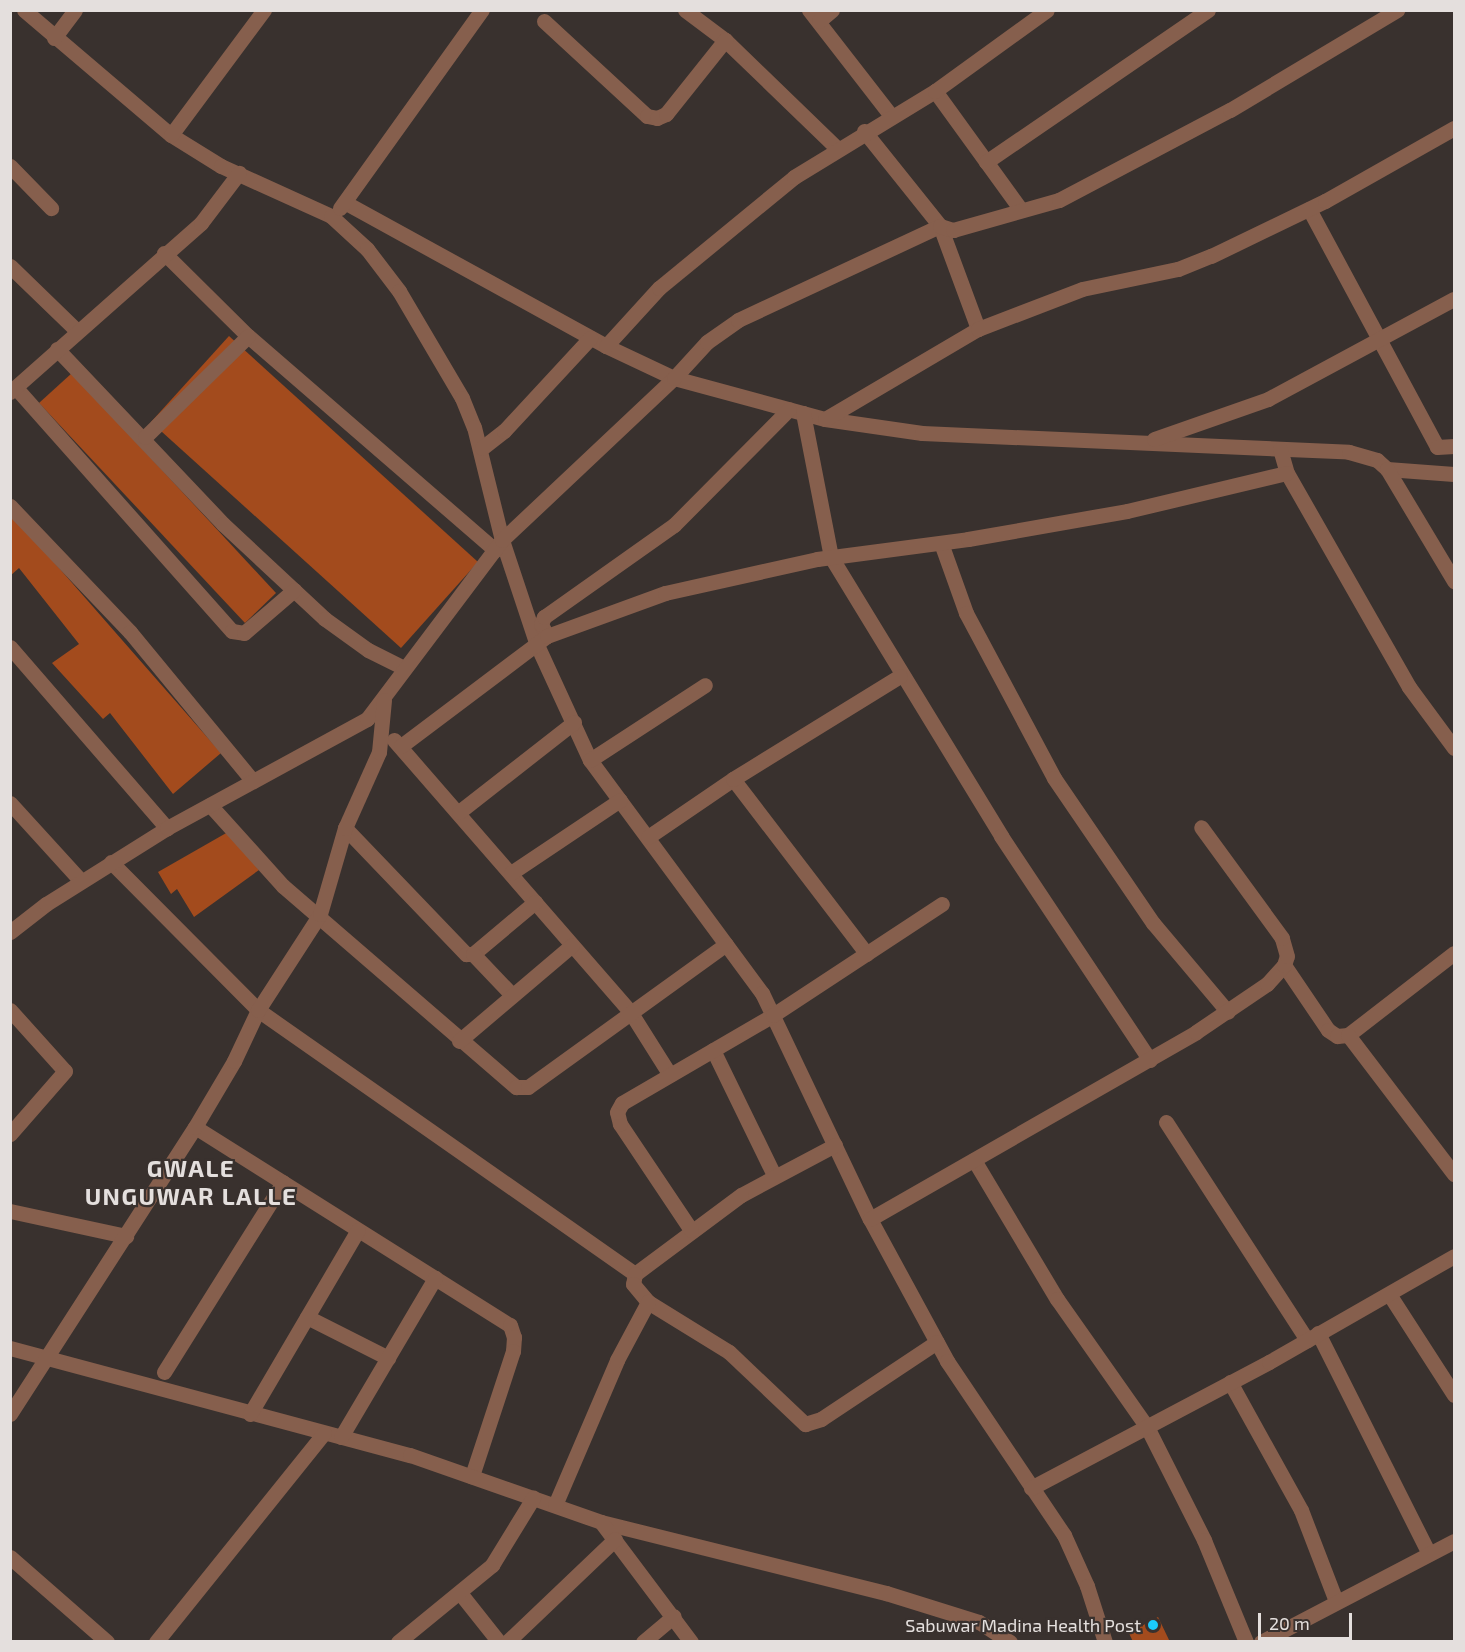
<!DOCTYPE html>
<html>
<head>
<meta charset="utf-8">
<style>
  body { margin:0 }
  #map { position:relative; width:1465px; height:1652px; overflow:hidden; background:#39312e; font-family:"Exo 2",sans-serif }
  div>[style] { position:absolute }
  .building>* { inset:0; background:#a34b1d }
  .street>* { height:15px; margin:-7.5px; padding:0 7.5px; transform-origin:7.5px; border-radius:7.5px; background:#865f4d }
  .dots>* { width:16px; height:16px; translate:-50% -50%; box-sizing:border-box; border:3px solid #39312e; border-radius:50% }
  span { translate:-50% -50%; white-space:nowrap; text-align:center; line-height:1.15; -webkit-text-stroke:4.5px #39312e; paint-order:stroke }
  .poi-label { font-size:18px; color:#e4dfdd }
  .right { translate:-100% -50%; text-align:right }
  .district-label { font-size:24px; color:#e4dfdd; font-weight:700; letter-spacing:1.5px }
  .frame { position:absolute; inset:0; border:12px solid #e4dfdd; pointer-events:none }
  .scale { position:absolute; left:1258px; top:1613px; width:94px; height:27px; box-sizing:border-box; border:3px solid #e4dfdd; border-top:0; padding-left:8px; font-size:18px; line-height:21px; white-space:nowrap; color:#e4dfdd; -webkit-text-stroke:4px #39312e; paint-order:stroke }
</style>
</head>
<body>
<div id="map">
  <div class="building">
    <div style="clip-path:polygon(229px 336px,478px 562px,401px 648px,151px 422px)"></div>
    <div style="clip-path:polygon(72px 373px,276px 593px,245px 623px,39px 403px)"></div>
    <div style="clip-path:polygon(10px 512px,221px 753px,173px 794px,110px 713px,103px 719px,52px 663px,79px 644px,19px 568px,10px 576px)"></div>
    <div style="clip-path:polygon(228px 832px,259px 870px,194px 917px,177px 889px,171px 894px,158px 872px)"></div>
    <div style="clip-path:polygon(1158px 1617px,1170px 1642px,1133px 1642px,1129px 1633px)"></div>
  </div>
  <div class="street">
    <div style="left:24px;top:10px;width:193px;rotate:40.4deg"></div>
    <div style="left:171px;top:135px;width:59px;rotate:31.8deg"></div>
    <div style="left:221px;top:166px;width:121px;rotate:24.4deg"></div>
    <div style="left:331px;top:216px;width:49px;rotate:42.5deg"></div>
    <div style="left:367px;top:249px;width:53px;rotate:52.7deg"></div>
    <div style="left:399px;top:291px;width:124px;rotate:59.5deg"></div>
    <div style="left:462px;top:398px;width:31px;rotate:68deg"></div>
    <div style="left:474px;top:427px;width:116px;rotate:76.1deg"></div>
    <div style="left:502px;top:540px;width:111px;rotate:71.6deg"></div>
    <div style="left:537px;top:645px;width:127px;rotate:65.3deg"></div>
    <div style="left:590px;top:760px;width:290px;rotate:53.6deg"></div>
    <div style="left:762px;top:993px;width:250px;rotate:64.5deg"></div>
    <div style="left:870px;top:1219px;width:162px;rotate:61.5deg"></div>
    <div style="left:947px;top:1361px;width:210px;rotate:56.1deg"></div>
    <div style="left:1064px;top:1535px;width:56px;rotate:65.7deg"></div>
    <div style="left:1087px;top:1586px;width:59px;rotate:72.2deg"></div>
    <div style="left:685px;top:10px;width:50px;rotate:36.9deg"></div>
    <div style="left:725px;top:40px;width:157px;rotate:44deg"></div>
    <div style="left:809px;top:10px;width:135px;rotate:52.2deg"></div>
    <div style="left:544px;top:21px;width:140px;rotate:42.7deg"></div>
    <div style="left:647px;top:116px;width:10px;rotate:11deg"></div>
    <div style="left:657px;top:118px;width:10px;rotate:-24deg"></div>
    <div style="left:666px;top:114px;width:95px;rotate:-51.4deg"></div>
    <div style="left:819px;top:21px;width:17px;rotate:-40deg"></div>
    <div style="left:54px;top:38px;width:35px;rotate:-53deg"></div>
    <div style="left:935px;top:91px;width:147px;rotate:54.1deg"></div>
    <div style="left:864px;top:131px;width:122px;rotate:51.3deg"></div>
    <div style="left:940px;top:226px;width:110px;rotate:69.7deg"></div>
    <div style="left:171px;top:135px;width:156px;rotate:-53.4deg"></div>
    <div style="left:986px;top:162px;width:269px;rotate:-34.4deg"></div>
    <div style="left:10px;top:166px;width:59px;rotate:45.7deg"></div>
    <div style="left:346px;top:203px;width:297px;rotate:28.8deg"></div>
    <div style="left:606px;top:346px;width:75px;rotate:25.2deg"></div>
    <div style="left:674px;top:378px;width:156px;rotate:15.2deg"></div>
    <div style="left:825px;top:419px;width:98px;rotate:8.2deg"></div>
    <div style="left:922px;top:433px;width:427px;rotate:2.5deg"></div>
    <div style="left:1349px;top:452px;width:29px;rotate:16deg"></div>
    <div style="left:1377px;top:460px;width:13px;rotate:42deg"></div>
    <div style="left:1387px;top:469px;width:67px;rotate:4.3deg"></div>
    <div style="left:340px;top:208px;width:244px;rotate:-54.4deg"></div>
    <div style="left:1309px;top:209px;width:270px;rotate:61.7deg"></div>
    <div style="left:1437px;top:447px;width:17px;rotate:-3deg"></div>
    <div style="left:164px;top:253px;width:118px;rotate:44.7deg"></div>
    <div style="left:248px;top:336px;width:327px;rotate:40.9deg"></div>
    <div style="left:10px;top:266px;width:93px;rotate:44.1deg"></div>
    <div style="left:606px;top:346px;width:79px;rotate:-47.6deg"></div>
    <div style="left:659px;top:288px;width:175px;rotate:-39.4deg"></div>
    <div style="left:794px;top:177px;width:165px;rotate:-31.4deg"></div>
    <div style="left:935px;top:91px;width:138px;rotate:-35.9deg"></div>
    <div style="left:57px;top:349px;width:241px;rotate:46.5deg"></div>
    <div style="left:223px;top:524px;width:139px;rotate:43deg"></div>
    <div style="left:325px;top:619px;width:53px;rotate:35.8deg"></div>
    <div style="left:368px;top:650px;width:40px;rotate:26.6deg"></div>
    <div style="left:16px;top:388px;width:325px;rotate:48.4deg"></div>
    <div style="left:232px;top:631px;width:12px;rotate:9deg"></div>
    <div style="left:244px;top:633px;width:66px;rotate:-40.7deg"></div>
    <div style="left:10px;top:392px;width:255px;rotate:-41.5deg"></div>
    <div style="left:201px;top:223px;width:63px;rotate:-52.8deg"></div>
    <div style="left:803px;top:413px;width:147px;rotate:79deg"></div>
    <div style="left:831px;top:557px;width:327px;rotate:58.6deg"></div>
    <div style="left:1001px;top:836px;width:269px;rotate:56.4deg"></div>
    <div style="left:825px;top:419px;width:178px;rotate:-30.5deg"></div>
    <div style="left:978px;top:329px;width:111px;rotate:-21deg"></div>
    <div style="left:1082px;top:289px;width:98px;rotate:-11.8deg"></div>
    <div style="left:1178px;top:269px;width:35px;rotate:-22deg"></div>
    <div style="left:1211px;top:256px;width:127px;rotate:-25.8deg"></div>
    <div style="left:1325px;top:201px;width:148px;rotate:-29.5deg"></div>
    <div style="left:145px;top:437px;width:144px;rotate:-44.4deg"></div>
    <div style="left:1154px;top:439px;width:121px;rotate:-19.3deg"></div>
    <div style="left:1268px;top:399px;width:211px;rotate:-28.3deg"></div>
    <div style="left:482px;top:448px;width:28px;rotate:-38deg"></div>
    <div style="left:504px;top:431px;width:127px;rotate:-47.2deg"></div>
    <div style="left:1280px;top:449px;width:25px;rotate:74deg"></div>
    <div style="left:1287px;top:473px;width:246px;rotate:60.3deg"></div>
    <div style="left:1409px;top:687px;width:76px;rotate:53.6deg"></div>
    <div style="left:1387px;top:469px;width:131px;rotate:59.1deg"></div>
    <div style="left:10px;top:506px;width:174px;rotate:46.4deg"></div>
    <div style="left:130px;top:632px;width:193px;rotate:50.5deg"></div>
    <div style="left:941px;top:543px;width:74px;rotate:70.3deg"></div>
    <div style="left:966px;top:613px;width:187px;rotate:61.9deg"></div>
    <div style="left:1054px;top:778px;width:176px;rotate:55.7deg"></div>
    <div style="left:1153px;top:923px;width:116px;rotate:49.9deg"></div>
    <div style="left:547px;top:636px;width:13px;rotate:-117deg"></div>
    <div style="left:541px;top:624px;width:8px;rotate:-67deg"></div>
    <div style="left:544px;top:617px;width:159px;rotate:-35.3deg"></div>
    <div style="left:674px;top:525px;width:163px;rotate:-45.2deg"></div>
    <div style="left:10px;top:647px;width:240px;rotate:49.1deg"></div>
    <div style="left:394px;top:740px;width:362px;rotate:49deg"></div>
    <div style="left:631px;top:1013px;width:73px;rotate:57.8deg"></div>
    <div style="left:401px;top:746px;width:183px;rotate:-37deg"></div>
    <div style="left:547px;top:636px;width:126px;rotate:-20deg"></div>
    <div style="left:665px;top:593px;width:156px;rotate:-12.6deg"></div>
    <div style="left:817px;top:559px;width:152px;rotate:-7.5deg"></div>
    <div style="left:968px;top:539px;width:161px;rotate:-10deg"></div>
    <div style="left:1127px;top:511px;width:164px;rotate:-13.4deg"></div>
    <div style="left:590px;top:760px;width:137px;rotate:-33.1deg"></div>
    <div style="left:733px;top:779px;width:220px;rotate:52.6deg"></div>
    <div style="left:10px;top:803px;width:105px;rotate:47.7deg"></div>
    <div style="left:210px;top:805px;width:109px;rotate:48deg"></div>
    <div style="left:283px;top:886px;width:308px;rotate:40.8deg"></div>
    <div style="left:516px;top:1087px;width:12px"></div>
    <div style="left:528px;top:1087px;width:244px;rotate:-35.8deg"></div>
    <div style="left:459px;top:812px;width:146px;rotate:-38deg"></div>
    <div style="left:345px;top:828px;width:175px;rotate:46.2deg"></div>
    <div style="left:466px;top:954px;width:7px"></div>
    <div style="left:473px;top:954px;width:81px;rotate:-40deg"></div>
    <div style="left:648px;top:837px;width:103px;rotate:-34.3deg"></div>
    <div style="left:733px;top:779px;width:196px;rotate:-31.7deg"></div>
    <div style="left:111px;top:862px;width:209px;rotate:45.2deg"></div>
    <div style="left:258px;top:1010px;width:460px;rotate:35deg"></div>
    <div style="left:511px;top:873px;width:131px;rotate:-33.8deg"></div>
    <div style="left:10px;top:932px;width:46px;rotate:-37.9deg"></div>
    <div style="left:46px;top:904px;width:143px;rotate:-32.1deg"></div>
    <div style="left:167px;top:828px;width:228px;rotate:-28.6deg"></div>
    <div style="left:367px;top:719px;width:224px;rotate:-53deg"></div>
    <div style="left:502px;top:540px;width:236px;rotate:-43.3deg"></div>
    <div style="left:674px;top:378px;width:49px;rotate:-47.5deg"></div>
    <div style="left:707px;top:342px;width:38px;rotate:-35deg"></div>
    <div style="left:738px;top:320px;width:223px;rotate:-25deg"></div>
    <div style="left:940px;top:226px;width:14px;rotate:17deg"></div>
    <div style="left:953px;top:230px;width:110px;rotate:-15.8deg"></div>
    <div style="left:1059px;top:200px;width:193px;rotate:-27.8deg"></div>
    <div style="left:1230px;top:110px;width:195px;rotate:-30.9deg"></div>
    <div style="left:473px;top:954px;width:57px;rotate:46.4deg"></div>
    <div style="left:1284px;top:965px;width:78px;rotate:55.9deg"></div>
    <div style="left:1328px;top:1030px;width:11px;rotate:34deg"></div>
    <div style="left:1337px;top:1036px;width:11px;rotate:-5deg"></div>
    <div style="left:1348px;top:1035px;width:134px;rotate:-37.7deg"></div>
    <div style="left:10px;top:1010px;width:82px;rotate:48deg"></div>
    <div style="left:65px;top:1071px;width:84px;rotate:131.1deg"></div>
    <div style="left:1348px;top:1035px;width:175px;rotate:52.7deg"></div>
    <div style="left:459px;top:1041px;width:148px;rotate:-40.3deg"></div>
    <div style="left:713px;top:1050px;width:139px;rotate:64deg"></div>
    <div style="left:1166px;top:1122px;width:260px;rotate:57.1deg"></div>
    <div style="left:195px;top:1127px;width:372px;rotate:32.2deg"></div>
    <div style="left:510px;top:1325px;width:13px;rotate:72deg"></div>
    <div style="left:514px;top:1337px;width:14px;rotate:94deg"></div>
    <div style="left:513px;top:1351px;width:132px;rotate:108.2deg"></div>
    <div style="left:835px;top:1145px;width:106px;rotate:152deg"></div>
    <div style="left:741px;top:1195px;width:132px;rotate:143.3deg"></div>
    <div style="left:635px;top:1274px;width:10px;rotate:101deg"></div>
    <div style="left:633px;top:1284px;width:23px;rotate:50deg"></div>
    <div style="left:648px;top:1302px;width:95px;rotate:31.7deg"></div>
    <div style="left:729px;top:1352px;width:105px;rotate:43.5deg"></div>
    <div style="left:805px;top:1424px;width:17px;rotate:-17deg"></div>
    <div style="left:821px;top:1419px;width:139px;rotate:-33.6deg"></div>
    <div style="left:974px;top:1160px;width:162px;rotate:59.2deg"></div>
    <div style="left:1057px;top:1299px;width:156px;rotate:54.9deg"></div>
    <div style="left:1147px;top:1427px;width:127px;rotate:63.2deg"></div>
    <div style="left:1204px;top:1540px;width:110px;rotate:67.6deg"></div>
    <div style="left:10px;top:1211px;width:119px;rotate:12.2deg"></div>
    <div style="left:870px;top:1219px;width:376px;rotate:-29.8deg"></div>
    <div style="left:1196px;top:1032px;width:86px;rotate:-34.1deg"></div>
    <div style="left:1267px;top:984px;width:25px;rotate:-48deg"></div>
    <div style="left:1284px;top:965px;width:9px;rotate:-72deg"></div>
    <div style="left:1287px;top:956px;width:19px;rotate:-106deg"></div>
    <div style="left:1282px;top:938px;width:137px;rotate:-126.1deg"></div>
    <div style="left:691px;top:1230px;width:128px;rotate:-123.8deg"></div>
    <div style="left:620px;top:1124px;width:12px;rotate:-104deg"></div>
    <div style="left:617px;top:1112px;width:10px;rotate:-61deg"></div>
    <div style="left:622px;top:1103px;width:175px;rotate:-30.2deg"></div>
    <div style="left:773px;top:1015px;width:202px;rotate:-33.3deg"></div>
    <div style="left:1389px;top:1294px;width:120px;rotate:57.2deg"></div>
    <div style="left:307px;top:1317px;width:91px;rotate:26.8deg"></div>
    <div style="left:1318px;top:1333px;width:247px;rotate:63.3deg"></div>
    <div style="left:10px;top:1348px;width:414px;rotate:15deg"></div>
    <div style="left:410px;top:1455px;width:202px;rotate:19.3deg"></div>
    <div style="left:601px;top:1522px;width:294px;rotate:14deg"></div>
    <div style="left:886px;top:1593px;width:97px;rotate:17.3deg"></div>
    <div style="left:979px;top:1622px;width:37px;rotate:33deg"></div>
    <div style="left:164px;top:1372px;width:224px;rotate:-57.9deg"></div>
    <div style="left:1230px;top:1382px;width:146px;rotate:61deg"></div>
    <div style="left:1301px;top:1510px;width:97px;rotate:69deg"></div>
    <div style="left:10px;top:1414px;width:341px;rotate:-57.2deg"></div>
    <div style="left:195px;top:1127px;width:77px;rotate:-59.4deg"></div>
    <div style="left:234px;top:1061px;width:56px;rotate:-64.8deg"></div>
    <div style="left:258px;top:1010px;width:114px;rotate:-57.1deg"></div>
    <div style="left:320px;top:914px;width:90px;rotate:-73.8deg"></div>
    <div style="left:345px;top:828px;width:83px;rotate:-65.9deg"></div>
    <div style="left:379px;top:752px;width:52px;rotate:-84.5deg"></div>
    <div style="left:250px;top:1414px;width:213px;rotate:-59.6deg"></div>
    <div style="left:341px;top:1437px;width:185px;rotate:-59.4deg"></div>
    <div style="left:1031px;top:1488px;width:269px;rotate:-27.9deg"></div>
    <div style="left:1269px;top:1362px;width:213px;rotate:-29.8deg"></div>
    <div style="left:555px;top:1505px;width:158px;rotate:-66.8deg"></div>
    <div style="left:617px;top:1360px;width:66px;rotate:-61.9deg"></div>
    <div style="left:601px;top:1522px;width:150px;rotate:53.1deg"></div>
    <div style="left:10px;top:1557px;width:129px;rotate:41.2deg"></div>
    <div style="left:460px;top:1593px;width:63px;rotate:51.5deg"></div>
    <div style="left:156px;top:1642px;width:268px;rotate:-51.2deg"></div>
    <div style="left:398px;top:1642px;width:122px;rotate:-39.3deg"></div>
    <div style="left:492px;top:1565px;width:79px;rotate:-58.5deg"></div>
    <div style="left:507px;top:1642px;width:149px;rotate:-43.6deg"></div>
    <div style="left:643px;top:1642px;width:40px;rotate:-40deg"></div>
    <div style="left:1261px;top:1642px;width:218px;rotate:-27.6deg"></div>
  </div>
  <div class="dots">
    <div style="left:1153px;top:1625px;background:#1bcafc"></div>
  </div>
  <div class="poi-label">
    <span class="right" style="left:1141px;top:1625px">Sabuwar Madina Health Post</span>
  </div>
  <div class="district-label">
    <span style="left:191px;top:1182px">GWALE<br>UNGUWAR LALLE</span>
  </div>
  <div class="frame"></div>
  <div class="scale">20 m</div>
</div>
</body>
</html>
